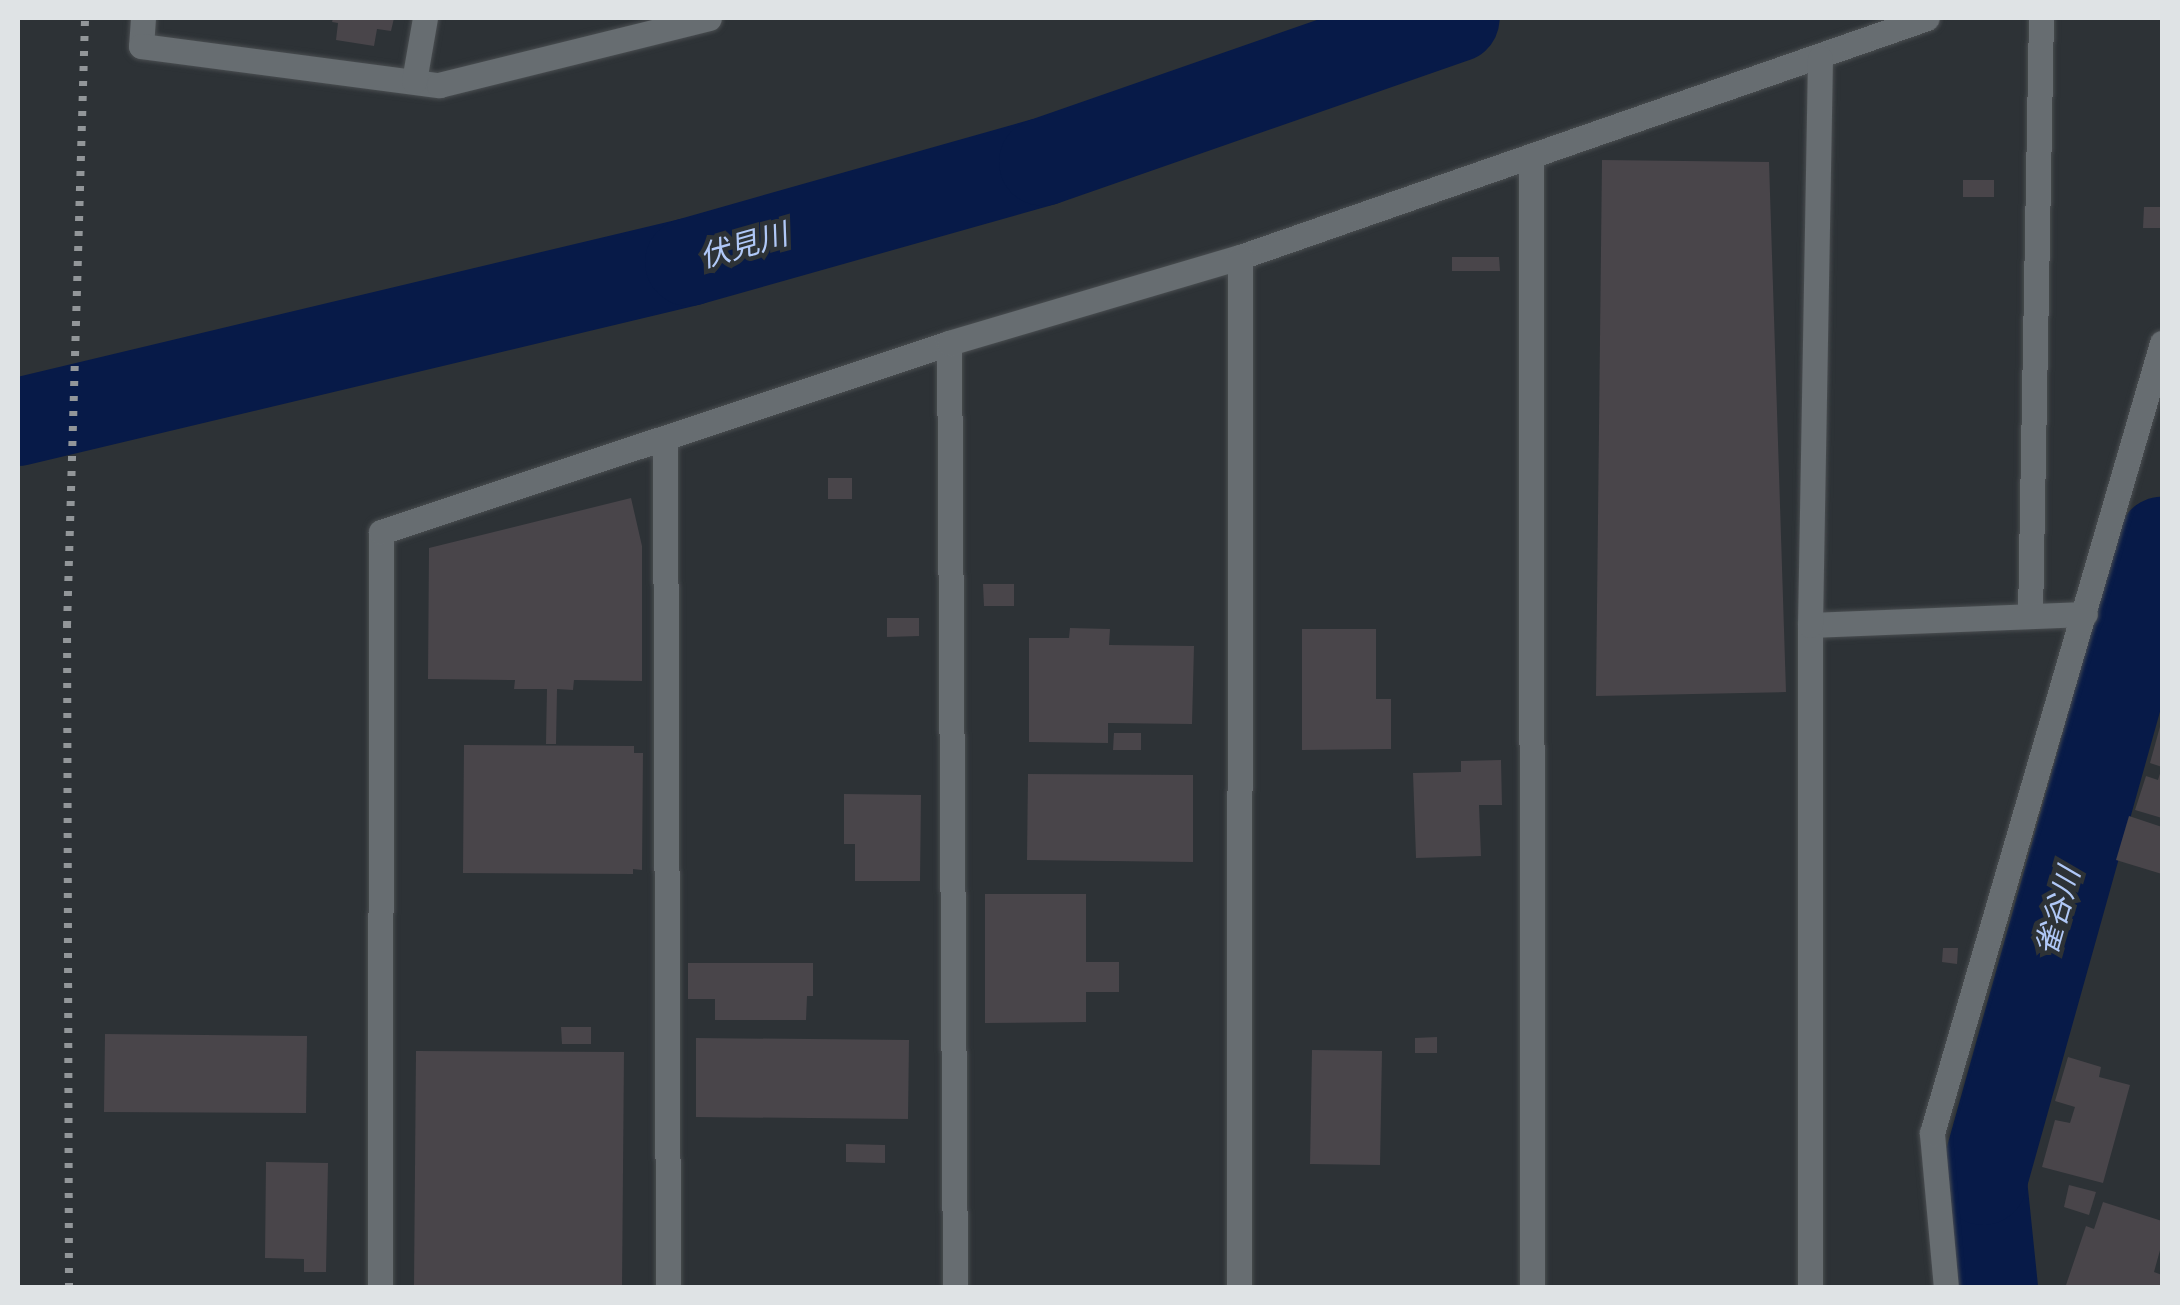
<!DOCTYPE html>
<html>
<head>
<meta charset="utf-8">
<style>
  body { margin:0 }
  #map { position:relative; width:2180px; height:1305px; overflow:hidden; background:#2d3236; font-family:"Alegreya Sans","Noto Sans JP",sans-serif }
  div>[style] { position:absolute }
  .river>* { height:88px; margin:-44px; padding:0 44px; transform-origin:44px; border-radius:44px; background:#071a48 }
  .building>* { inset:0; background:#49454a }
  .roads { filter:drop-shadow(0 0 2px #4a4e51) drop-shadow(0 0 2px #4a4e51) }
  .street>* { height:25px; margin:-12.5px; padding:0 12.5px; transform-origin:12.5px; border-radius:12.5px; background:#676d71 }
  .rail>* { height:8px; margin-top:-4px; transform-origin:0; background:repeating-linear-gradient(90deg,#929699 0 5px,transparent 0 15px) }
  span { translate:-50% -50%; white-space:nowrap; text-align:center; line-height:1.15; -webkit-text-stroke:9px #2d3236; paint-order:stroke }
  .water-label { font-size:30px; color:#b0c8f7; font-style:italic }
  .frame { position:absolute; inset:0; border:20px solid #dfe3e5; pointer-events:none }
</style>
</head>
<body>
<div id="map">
  <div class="river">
    <div style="left:18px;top:422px;width:690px;rotate:-13.41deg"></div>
    <div style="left:689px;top:262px;width:368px;rotate:-15.8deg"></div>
    <div style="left:1043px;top:162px;width:437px;rotate:-19.2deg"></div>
    <div style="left:1994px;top:1288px;width:108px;rotate:-95.9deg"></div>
    <div style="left:1983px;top:1181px;width:665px;rotate:-74.37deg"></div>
  </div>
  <div class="building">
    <div style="clip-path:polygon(333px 18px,394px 18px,391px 31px,377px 29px,374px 46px,336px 40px,338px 23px,332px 22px)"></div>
    <div style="clip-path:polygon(1602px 160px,1769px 162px,1786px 692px,1596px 696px)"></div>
    <div style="clip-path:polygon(1963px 180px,1994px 180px,1994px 197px,1963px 197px)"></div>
    <div style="clip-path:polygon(2144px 207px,2162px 207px,2162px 228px,2143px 228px)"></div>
    <div style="clip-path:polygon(1452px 257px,1499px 257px,1500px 271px,1452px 271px)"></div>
    <div style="clip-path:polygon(828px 478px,852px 478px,852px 499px,828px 499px)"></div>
    <div style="clip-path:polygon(631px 498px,642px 546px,642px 681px,574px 680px,573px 690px,557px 689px,556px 744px,546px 744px,547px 689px,514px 689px,515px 680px,428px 679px,429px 548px)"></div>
    <div style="clip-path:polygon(983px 584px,1014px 584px,1014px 606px,984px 606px)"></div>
    <div style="clip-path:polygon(887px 618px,919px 618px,919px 636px,887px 637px)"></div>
    <div style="clip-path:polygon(1070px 628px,1110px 629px,1109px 645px,1194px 646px,1192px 724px,1108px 723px,1108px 743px,1029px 742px,1029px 638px,1069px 638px)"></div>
    <div style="clip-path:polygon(1302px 629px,1376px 629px,1376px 699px,1391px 699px,1391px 749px,1302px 750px)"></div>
    <div style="clip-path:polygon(2161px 723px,2162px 723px,2162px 767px,2150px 763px)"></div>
    <div style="clip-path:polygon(1114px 733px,1141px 733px,1141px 750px,1113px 750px)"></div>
    <div style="clip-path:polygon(464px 745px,634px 746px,634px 753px,643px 753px,642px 870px,633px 869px,633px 874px,463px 873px)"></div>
    <div style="clip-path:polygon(1501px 760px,1502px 805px,1479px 805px,1481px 856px,1416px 858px,1413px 773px,1461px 772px,1461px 761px)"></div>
    <div style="clip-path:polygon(2162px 767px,2162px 818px,2135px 810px,2146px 776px,2158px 780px)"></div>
    <div style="clip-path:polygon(1028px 774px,1193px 775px,1193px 862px,1027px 860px)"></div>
    <div style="clip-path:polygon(844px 794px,921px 795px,920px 881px,855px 881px,855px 844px,844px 844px)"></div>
    <div style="clip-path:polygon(2129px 816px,2162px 827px,2162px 874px,2116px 860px)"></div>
    <div style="clip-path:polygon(985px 894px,1086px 894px,1086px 962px,1119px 962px,1119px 992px,1086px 992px,1086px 1022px,985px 1023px)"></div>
    <div style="clip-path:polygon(1943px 948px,1958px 948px,1957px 964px,1942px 962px)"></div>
    <div style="clip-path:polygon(688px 963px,813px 963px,813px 996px,807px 996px,806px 1020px,715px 1020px,715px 999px,688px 999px)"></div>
    <div style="clip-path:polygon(561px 1027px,591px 1027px,591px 1044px,562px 1044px)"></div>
    <div style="clip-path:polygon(105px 1034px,307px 1036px,306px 1113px,104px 1112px)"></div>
    <div style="clip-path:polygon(1437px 1037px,1437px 1053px,1415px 1053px,1415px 1038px)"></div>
    <div style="clip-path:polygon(696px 1038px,909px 1040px,908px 1119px,696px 1117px)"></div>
    <div style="clip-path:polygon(1312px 1050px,1382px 1051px,1380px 1165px,1310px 1164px)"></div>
    <div style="clip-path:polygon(416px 1051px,624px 1052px,622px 1288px,414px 1288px)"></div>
    <div style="clip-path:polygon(2068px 1057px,2101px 1067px,2099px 1077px,2130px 1085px,2103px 1183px,2042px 1167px,2055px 1120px,2070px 1123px,2075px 1107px,2055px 1101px)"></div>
    <div style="clip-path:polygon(846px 1144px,885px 1145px,885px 1163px,846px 1162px)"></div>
    <div style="clip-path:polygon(266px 1162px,328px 1163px,326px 1272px,304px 1272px,304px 1259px,265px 1258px)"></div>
    <div style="clip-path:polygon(2069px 1185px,2096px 1192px,2089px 1215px,2064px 1207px)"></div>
    <div style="clip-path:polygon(2103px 1202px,2162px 1221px,2162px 1243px,2154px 1272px,2162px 1275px,2162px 1288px,2065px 1288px,2086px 1226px,2094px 1229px)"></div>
  </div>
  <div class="roads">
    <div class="street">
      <div style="left:143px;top:18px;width:28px;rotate:94deg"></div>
      <div style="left:141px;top:46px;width:301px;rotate:7.5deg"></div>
      <div style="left:439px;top:85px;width:278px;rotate:-13.9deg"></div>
      <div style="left:414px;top:81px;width:64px;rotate:-80.1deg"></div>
      <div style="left:1531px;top:157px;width:1131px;rotate:89.95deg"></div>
      <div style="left:665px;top:438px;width:850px;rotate:89.8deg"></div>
      <div style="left:2030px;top:616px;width:598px;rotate:-88.95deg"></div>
      <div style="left:1810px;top:625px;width:275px;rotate:-2.3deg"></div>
      <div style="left:380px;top:1288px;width:756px;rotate:-89.92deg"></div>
      <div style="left:381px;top:532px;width:599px;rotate:-18.4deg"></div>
      <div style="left:955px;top:1288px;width:945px;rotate:-90.36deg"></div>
      <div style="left:949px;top:343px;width:303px;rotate:-16.5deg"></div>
      <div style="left:1240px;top:257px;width:727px;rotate:-19.18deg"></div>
      <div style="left:1239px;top:1288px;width:1031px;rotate:-89.94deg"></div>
      <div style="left:1810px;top:1288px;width:663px;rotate:-90deg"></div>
      <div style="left:1810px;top:625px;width:567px;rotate:-88.99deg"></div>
      <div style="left:1946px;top:1288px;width:156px;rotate:-95.2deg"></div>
      <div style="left:1932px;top:1133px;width:823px;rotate:-73.77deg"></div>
    </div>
  </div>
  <div class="rail">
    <div style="left:69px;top:1288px;width:662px;rotate:-90.17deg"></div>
    <div style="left:67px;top:626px;width:608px;rotate:-88.3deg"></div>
  </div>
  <div class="water-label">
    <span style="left:744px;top:247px;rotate:-16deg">伏見川</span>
    <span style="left:2059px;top:912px;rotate:-74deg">雀谷川</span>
  </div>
  <div class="frame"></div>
</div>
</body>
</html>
